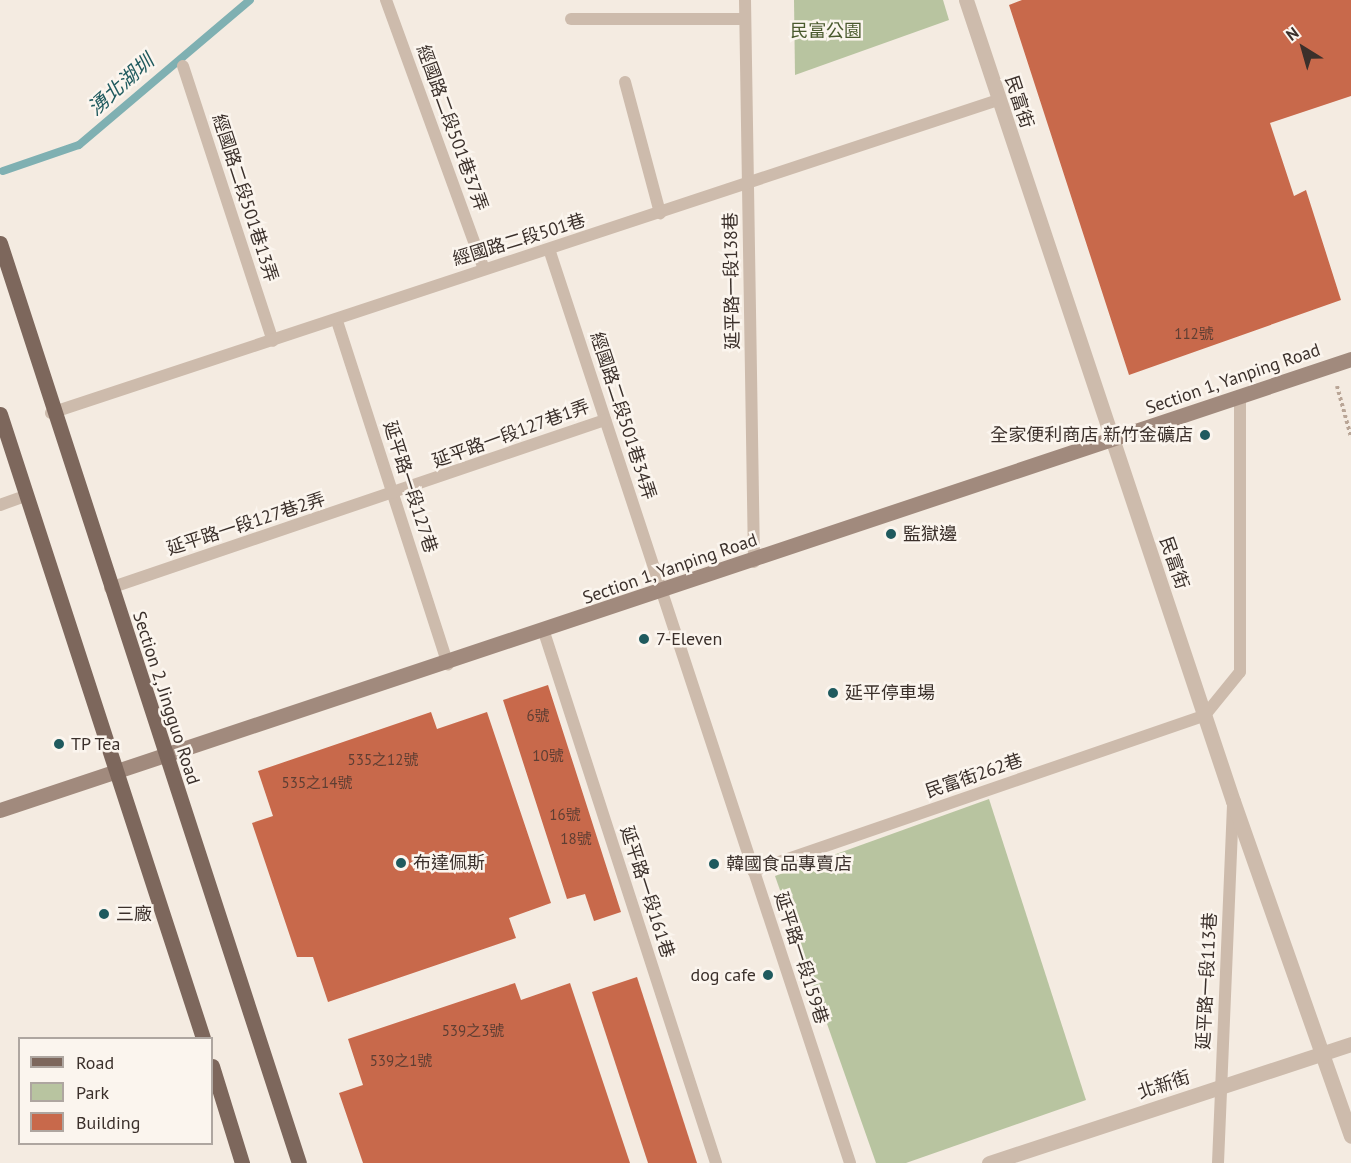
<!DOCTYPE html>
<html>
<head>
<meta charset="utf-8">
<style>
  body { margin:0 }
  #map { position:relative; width:1351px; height:1163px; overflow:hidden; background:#f4ebe1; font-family:"PT Sans","Noto Sans TC",sans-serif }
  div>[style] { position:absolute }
  .green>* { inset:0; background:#b8c4a0 }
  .stream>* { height:8px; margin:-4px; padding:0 4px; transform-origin:4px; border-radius:4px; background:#7fb0b2 }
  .building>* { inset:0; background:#c8694b }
  .path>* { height:4px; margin-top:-2px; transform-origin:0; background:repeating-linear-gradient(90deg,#b9a596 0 3px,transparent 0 6px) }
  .lane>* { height:12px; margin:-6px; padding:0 6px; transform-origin:6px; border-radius:6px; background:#cdbbac }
  .street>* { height:15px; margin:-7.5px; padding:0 7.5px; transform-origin:7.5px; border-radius:7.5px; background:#cdbbac }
  .secondary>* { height:15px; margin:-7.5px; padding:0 7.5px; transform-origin:7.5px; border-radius:7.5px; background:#a18a7d }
  .primary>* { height:15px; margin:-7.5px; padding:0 7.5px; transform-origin:7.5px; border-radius:7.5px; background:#7d675c }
  .dots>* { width:16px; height:16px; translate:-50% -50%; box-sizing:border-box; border:3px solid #fbf5ee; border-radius:50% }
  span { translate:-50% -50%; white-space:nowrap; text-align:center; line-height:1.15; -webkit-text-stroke:5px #fbf5ee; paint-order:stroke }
  .number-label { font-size:15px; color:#5e3e33 }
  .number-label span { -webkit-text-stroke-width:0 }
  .park-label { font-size:18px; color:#4a5a2e }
  .street-label { font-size:18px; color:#3b302b }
  .poi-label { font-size:18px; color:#3b302b }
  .right { translate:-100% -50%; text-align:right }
  .left { translate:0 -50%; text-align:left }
  .water-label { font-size:20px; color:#1f5a5e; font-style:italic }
  .legend { position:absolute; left:18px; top:1037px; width:195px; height:108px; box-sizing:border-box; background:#fbf5ee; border:2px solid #aea6a0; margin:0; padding:8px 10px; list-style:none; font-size:18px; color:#3b302b }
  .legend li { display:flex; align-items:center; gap:12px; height:30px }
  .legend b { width:30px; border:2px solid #aea6a0 }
  .north { position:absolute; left:1273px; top:18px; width:60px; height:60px; -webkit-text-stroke:4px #fbf5ee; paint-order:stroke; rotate:323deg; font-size:16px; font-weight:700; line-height:24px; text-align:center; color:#3b302b }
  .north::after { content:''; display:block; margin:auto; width:21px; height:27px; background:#3b302b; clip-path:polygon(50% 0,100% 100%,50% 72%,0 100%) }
</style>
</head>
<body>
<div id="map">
  <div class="green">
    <div style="clip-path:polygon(794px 0,943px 0,949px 20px,795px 75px)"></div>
    <div style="clip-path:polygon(989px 799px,1086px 1100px,906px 1163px,876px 1163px,775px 876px)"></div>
  </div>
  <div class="stream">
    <div style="left:3px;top:171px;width:80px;rotate:-18.9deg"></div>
    <div style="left:79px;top:145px;width:224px;rotate:-40.3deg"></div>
  </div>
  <div class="building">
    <div style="clip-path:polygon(1022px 0,1351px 0,1351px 96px,1270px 123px,1294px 196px,1306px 190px,1341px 300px,1129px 375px,1009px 5px)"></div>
    <div style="clip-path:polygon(548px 685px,621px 912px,594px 921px,585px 894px,567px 899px,503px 700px)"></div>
    <div style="clip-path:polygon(431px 712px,437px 729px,487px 712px,551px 903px,509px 918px,516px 938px,328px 1002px,313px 957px,297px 957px,252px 823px,273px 816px,258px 771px)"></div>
    <div style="clip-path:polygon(637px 977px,697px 1163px,648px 1163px,592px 992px)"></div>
    <div style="clip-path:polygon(515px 983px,521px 1000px,570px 983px,630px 1163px,363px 1163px,339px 1093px,363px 1085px,348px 1039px)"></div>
  </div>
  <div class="path">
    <div style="left:1337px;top:386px;width:53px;rotate:74.6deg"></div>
  </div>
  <div class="lane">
    <div style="left:386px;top:0;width:286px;rotate:70deg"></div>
    <div style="left:745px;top:0;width:562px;rotate:89.08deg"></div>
    <div style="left:571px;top:19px;width:174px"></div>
    <div style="left:183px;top:66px;width:289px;rotate:71.9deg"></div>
    <div style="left:625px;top:82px;width:136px;rotate:75deg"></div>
    <div style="left:550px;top:252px;width:959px;rotate:71.77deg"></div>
    <div style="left:337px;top:321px;width:361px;rotate:72.1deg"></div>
    <div style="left:51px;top:413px;width:997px;rotate:-18.29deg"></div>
    <div style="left:0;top:505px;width:27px;rotate:-20deg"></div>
    <div style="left:110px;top:588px;width:523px;rotate:-18.75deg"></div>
    <div style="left:544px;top:632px;width:558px;rotate:72.05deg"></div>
    <div style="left:753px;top:871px;width:478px;rotate:-19deg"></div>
    <div style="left:1205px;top:715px;width:55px;rotate:-50.9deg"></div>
    <div style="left:1240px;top:672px;width:273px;rotate:-90deg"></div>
    <div style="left:1218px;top:1163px;width:358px;rotate:-87.6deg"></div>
  </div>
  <div class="street">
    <div style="left:966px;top:0;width:844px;rotate:71.57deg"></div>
    <div style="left:1233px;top:801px;width:355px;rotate:70.6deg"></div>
    <div style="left:989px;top:1163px;width:381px;rotate:-18.2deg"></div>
  </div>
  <div class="secondary">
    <div style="left:0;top:810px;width:1424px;rotate:-18.46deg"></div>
  </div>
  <div class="primary">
    <div style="left:0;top:243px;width:967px;rotate:72deg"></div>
    <div style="left:0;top:414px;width:656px;rotate:71.98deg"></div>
    <div style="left:212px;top:1066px;width:102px;rotate:72.8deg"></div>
  </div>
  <div class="dots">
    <div style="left:1205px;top:435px;background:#1f5a5e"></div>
    <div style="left:891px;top:534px;background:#1f5a5e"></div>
    <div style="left:644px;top:639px;background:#1f5a5e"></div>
    <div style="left:833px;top:693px;background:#1f5a5e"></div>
    <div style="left:59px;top:744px;background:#1f5a5e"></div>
    <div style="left:401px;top:863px;background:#1f5a5e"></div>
    <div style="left:714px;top:864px;background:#1f5a5e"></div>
    <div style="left:104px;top:914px;background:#1f5a5e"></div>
    <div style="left:768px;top:975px;background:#1f5a5e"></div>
  </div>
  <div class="number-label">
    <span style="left:1194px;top:334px">112號</span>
    <span style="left:538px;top:716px">6號</span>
    <span style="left:548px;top:756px">10號</span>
    <span style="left:383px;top:760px">535之12號</span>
    <span style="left:317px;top:783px">535之14號</span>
    <span style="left:565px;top:815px">16號</span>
    <span style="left:576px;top:839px">18號</span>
    <span style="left:473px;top:1031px">539之3號</span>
    <span style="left:401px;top:1061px">539之1號</span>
  </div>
  <div class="park-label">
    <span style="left:826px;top:31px">民富公園</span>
  </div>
  <div class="street-label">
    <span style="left:1019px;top:102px;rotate:72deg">民富街</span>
    <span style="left:452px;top:128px;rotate:70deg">經國路二段501巷37弄</span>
    <span style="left:245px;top:198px;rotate:72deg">經國路二段501巷13弄</span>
    <span style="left:519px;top:240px;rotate:-17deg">經國路二段501巷</span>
    <span style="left:732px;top:281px;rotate:-91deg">延平路一段138巷</span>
    <span style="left:1233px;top:379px;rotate:-19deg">Section 1, Yanping Road</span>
    <span style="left:623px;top:416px;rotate:72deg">經國路二段501巷34弄</span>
    <span style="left:511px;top:434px;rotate:-20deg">延平路一段127巷1弄</span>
    <span style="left:410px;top:487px;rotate:72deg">延平路一段127巷</span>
    <span style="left:246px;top:524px;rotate:-18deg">延平路一段127巷2弄</span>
    <span style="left:1174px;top:563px;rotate:71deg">民富街</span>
    <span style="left:670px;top:569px;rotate:-19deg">Section 1, Yanping Road</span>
    <span style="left:166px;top:698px;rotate:72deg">Section 2, Jingguo Road</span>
    <span style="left:974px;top:776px;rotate:-19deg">民富街262巷</span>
    <span style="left:647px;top:892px;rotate:72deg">延平路一段161巷</span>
    <span style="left:801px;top:958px;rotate:72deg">延平路一段159巷</span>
    <span style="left:1207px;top:981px;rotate:-87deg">延平路一段113巷</span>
    <span style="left:1164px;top:1085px;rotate:-18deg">北新街</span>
  </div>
  <div class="poi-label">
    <span class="right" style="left:1193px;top:435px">全家便利商店 新竹金礦店</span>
    <span class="left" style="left:903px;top:534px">監獄邊</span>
    <span class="left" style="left:656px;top:639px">7-Eleven</span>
    <span class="left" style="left:845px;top:693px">延平停車場</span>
    <span class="left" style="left:71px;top:744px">TP Tea</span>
    <span class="left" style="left:413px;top:863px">布達佩斯</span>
    <span class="left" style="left:726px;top:864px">韓國食品專賣店</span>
    <span class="left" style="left:116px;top:914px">三廠</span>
    <span class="right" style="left:756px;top:975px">dog cafe</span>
  </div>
  <div class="water-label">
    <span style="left:121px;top:85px;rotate:-42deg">湧北湖圳</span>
  </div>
  <ul class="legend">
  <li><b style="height:8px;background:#7d675c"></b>Road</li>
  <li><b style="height:16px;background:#b8c4a0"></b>Park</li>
  <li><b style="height:16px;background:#c8694b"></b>Building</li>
  </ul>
  <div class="north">N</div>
</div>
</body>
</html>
